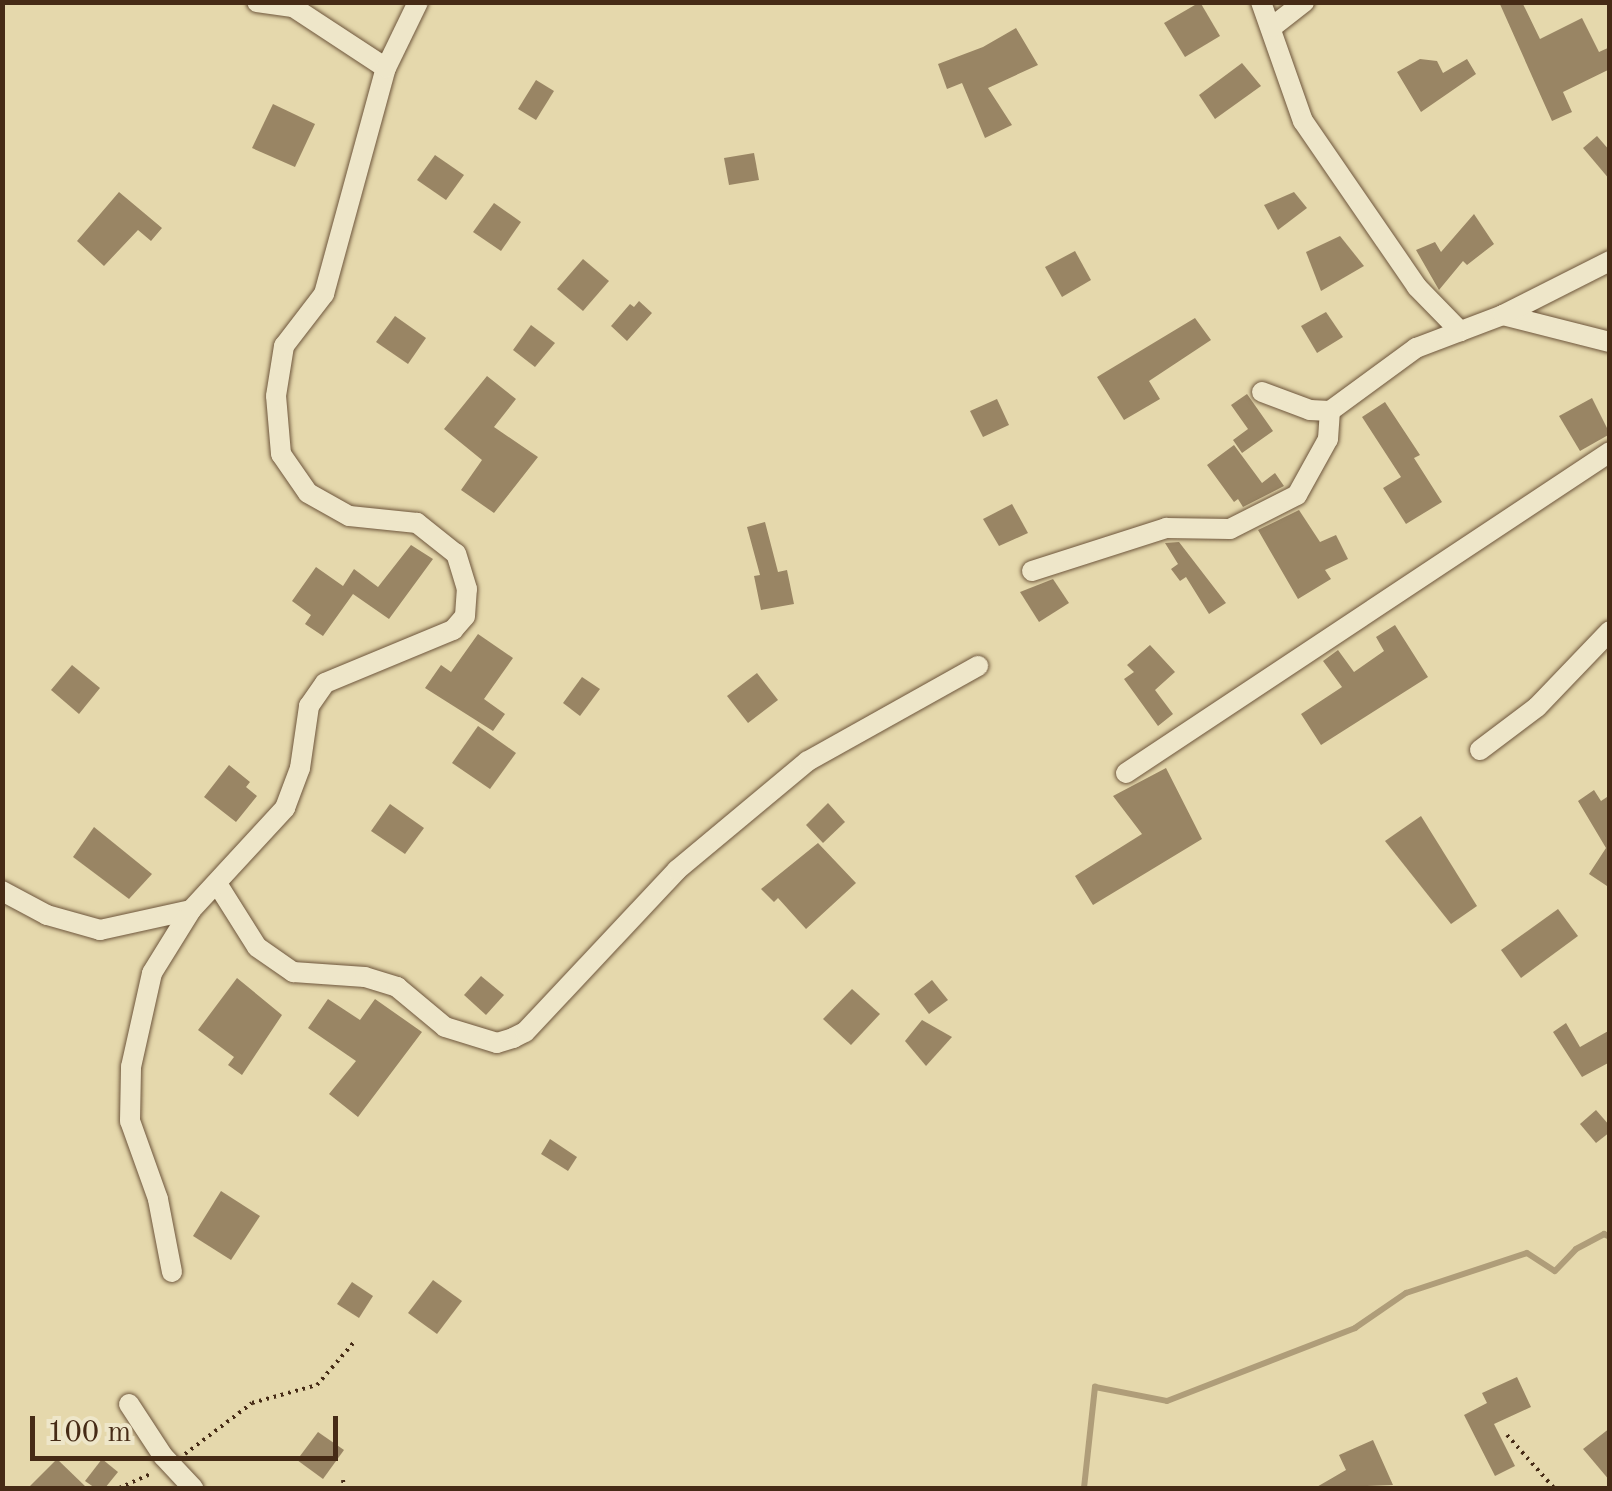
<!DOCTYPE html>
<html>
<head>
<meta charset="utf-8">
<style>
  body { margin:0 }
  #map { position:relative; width:1612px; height:1491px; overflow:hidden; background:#e5d8ac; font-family:"Old Standard TT",serif }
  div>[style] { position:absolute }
  .stream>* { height:6px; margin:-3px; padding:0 3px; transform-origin:3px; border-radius:3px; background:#af9d79 }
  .building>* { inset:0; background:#998564 }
  .path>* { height:4px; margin-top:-2px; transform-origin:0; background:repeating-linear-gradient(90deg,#462b16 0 2.5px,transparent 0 7.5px) }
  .roads { filter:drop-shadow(0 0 2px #6e563c) drop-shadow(0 0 2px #6e563c) }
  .street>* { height:20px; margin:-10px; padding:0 10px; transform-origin:10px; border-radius:10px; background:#eee6c9 }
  span { translate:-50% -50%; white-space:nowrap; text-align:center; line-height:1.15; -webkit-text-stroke:8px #eee6c9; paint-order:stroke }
  .frame { position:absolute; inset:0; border:5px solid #462b16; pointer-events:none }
  .scale { position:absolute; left:30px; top:1416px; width:308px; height:45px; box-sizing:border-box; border:5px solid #462b16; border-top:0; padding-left:12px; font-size:30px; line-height:35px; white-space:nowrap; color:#462b16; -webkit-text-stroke:8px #eee6c9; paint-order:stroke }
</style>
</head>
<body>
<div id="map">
  <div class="stream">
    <div style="left:1084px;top:1488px;width:102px;rotate:-83.8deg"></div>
    <div style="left:1095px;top:1387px;width:73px;rotate:11deg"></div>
    <div style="left:1167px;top:1401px;width:202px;rotate:-21.2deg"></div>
    <div style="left:1355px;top:1328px;width:62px;rotate:-34.5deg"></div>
    <div style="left:1406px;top:1293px;width:127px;rotate:-18.3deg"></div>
    <div style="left:1527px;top:1253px;width:33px;rotate:33deg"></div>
    <div style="left:1555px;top:1271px;width:30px;rotate:-46deg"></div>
    <div style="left:1576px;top:1249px;width:32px;rotate:-28deg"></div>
    <div style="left:1604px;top:1234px;width:7px;rotate:27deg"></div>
  </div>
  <div class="building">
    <div style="clip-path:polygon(1200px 2px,1220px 36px,1185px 57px,1164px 23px)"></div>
    <div style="clip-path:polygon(1499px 2px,1522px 2px,1540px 39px,1582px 18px,1599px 52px,1610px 47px,1610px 69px,1563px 92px,1572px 112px,1552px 121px)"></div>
    <div style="clip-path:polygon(1016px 28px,1038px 65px,988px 88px,1012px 125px,985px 138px,962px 83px,947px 89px,938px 64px,983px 47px)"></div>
    <div style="clip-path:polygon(1420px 59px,1437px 61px,1443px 73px,1467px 59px,1476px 74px,1421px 112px,1397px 72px)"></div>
    <div style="clip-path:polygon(1242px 63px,1261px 86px,1215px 119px,1199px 95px)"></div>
    <div style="clip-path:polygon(536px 80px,554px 91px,536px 120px,518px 109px)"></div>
    <div style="clip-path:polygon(273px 104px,315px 124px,295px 167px,252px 148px)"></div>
    <div style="clip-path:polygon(1597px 136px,1610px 151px,1610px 180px,1583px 148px)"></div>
    <div style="clip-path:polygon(754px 153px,759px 180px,729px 185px,724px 158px)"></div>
    <div style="clip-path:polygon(435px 155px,464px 175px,446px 200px,417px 180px)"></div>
    <div style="clip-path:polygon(119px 192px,162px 228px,151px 241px,138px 230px,104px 266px,77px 241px)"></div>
    <div style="clip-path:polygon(1294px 192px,1307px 208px,1278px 230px,1264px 205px)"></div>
    <div style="clip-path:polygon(494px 203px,521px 222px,501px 251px,473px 232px)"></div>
    <div style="clip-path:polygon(1474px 214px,1494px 244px,1467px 265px,1463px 261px,1439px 290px,1416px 250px,1435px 242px,1441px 252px)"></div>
    <div style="clip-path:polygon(1340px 236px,1364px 266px,1321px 291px,1306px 252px)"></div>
    <div style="clip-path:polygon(1075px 251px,1091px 280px,1062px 297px,1045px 267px)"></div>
    <div style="clip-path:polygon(583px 259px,609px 281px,583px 311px,557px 289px)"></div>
    <div style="clip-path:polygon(639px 301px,652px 313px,627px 341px,611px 326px,630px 304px,634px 307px)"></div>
    <div style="clip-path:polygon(1326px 312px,1343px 337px,1317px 353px,1301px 326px)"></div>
    <div style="clip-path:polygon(395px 316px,426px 338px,408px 364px,376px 342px)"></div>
    <div style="clip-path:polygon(1195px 318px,1211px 340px,1149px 381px,1160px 399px,1124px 420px,1097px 377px)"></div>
    <div style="clip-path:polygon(531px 325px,555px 343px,535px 367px,513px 350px)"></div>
    <div style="clip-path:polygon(487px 376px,516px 399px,494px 427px,538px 457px,494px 513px,461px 490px,482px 460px,444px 429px)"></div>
    <div style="clip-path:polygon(1247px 394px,1273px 431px,1242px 453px,1233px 440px,1248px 429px,1231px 405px)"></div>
    <div style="clip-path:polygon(1592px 398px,1610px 434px,1580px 451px,1559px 416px)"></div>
    <div style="clip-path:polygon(997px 399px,1009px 425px,983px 437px,970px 411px)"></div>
    <div style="clip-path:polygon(1385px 402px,1420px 455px,1414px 458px,1442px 502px,1406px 524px,1383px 488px,1401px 477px,1362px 417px)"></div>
    <div style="clip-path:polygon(1234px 445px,1262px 483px,1275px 473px,1284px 486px,1243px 507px,1238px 499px,1234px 502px,1207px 465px)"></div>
    <div style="clip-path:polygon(1012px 504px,1028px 533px,999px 546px,983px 519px)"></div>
    <div style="clip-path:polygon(1299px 510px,1320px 542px,1336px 535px,1348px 559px,1325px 570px,1331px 579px,1298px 599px,1258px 530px)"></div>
    <div style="clip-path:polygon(765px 522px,778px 572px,787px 570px,794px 604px,761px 610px,754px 576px,760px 575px,747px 527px)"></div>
    <div style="clip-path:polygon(1179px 542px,1226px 603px,1209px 614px,1186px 577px,1180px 581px,1171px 569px,1178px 564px,1165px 543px)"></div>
    <div style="clip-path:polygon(411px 545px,433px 559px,389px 619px,353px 594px,323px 636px,305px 624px,311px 615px,292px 601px,316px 567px,343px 586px,354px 569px,378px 587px)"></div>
    <div style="clip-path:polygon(1053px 579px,1069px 603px,1039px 622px,1020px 592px)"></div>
    <div style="clip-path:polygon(1395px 625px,1428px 677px,1321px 745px,1301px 714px,1342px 687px,1323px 661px,1338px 650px,1354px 672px,1384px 651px,1376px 637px)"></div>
    <div style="clip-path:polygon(478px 634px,513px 658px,484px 699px,505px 714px,493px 731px,425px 688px,441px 665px,451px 672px)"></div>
    <div style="clip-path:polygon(1150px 645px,1175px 672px,1155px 690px,1173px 714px,1158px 726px,1124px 679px,1134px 672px,1127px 665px)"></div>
    <div style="clip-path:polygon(72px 665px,100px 688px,79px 714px,51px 690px)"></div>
    <div style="clip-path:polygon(757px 673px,778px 700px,748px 723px,727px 696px)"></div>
    <div style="clip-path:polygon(582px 677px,600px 689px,580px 716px,563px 703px)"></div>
    <div style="clip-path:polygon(478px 726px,516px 753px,490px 789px,452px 763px)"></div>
    <div style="clip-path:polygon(229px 765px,250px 782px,246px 787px,257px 796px,236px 822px,204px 797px)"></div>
    <div style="clip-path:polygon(1166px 768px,1202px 839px,1093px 905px,1075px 876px,1142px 834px,1113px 796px)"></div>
    <div style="clip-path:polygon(1594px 790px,1601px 801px,1610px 795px,1610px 888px,1589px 874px,1606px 848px,1578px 801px)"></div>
    <div style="clip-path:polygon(828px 803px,845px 822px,823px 843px,806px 825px)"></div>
    <div style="clip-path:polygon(390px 804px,424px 828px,405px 854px,371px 831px)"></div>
    <div style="clip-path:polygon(1421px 816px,1477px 906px,1451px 924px,1385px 841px)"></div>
    <div style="clip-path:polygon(94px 827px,152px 874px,129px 899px,73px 857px)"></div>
    <div style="clip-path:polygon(818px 843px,856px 883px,806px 929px,778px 898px,774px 902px,761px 889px)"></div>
    <div style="clip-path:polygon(1558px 909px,1578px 936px,1521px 978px,1501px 950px)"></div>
    <div style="clip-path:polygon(481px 976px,504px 995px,486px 1015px,464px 995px)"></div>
    <div style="clip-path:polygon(237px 978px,282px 1015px,242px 1075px,228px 1065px,234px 1057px,198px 1030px)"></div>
    <div style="clip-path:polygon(932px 980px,948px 1000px,929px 1014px,914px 994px)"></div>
    <div style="clip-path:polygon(852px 989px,880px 1014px,851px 1045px,823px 1019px)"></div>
    <div style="clip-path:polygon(328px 999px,360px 1020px,375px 999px,422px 1032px,358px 1117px,329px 1094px,356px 1061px,308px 1028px)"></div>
    <div style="clip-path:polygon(922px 1020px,952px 1037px,926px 1066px,905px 1041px)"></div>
    <div style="clip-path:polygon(1566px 1023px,1580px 1047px,1610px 1030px,1610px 1062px,1582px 1077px,1553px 1032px)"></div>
    <div style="clip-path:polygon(1596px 1110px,1610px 1126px,1610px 1132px,1596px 1143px,1580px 1124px)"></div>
    <div style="clip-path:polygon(550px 1139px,577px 1157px,568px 1171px,541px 1154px)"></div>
    <div style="clip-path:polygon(221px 1191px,260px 1216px,231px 1260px,193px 1236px)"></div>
    <div style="clip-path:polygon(433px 1280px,462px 1301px,437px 1334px,408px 1313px)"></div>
    <div style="clip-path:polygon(352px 1282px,373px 1296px,359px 1318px,337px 1304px)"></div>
    <div style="clip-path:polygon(1517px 1377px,1531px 1407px,1494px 1424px,1515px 1466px,1495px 1476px,1464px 1415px,1487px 1403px,1482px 1393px)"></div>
    <div style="clip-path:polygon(1610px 1428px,1610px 1481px,1583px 1449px)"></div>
    <div style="clip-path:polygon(318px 1432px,344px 1450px,323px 1479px,297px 1460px)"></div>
    <div style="clip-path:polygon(1373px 1440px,1393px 1485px,1315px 1488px,1346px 1470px,1339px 1455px)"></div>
    <div style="clip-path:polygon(57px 1459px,87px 1488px,28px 1488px)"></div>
    <div style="clip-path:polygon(102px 1459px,118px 1472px,105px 1488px,95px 1488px,85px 1481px)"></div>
  </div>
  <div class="path">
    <div style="left:1507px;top:1435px;width:71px;rotate:48.4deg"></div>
    <div style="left:185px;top:1454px;width:84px;rotate:-37.3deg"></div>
    <div style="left:252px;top:1403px;width:67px;rotate:-15.5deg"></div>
    <div style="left:317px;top:1385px;width:58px;rotate:-49.2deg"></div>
    <div style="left:343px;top:1480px;width:8px;rotate:83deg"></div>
    <div style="left:119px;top:1488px;width:35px;rotate:-24deg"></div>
  </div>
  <div class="roads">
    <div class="street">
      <div style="left:257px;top:2px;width:36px;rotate:8deg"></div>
      <div style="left:293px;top:7px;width:111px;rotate:33.3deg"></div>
      <div style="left:1261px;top:2px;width:126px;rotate:70.6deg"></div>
      <div style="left:1303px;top:121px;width:201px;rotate:55.5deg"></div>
      <div style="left:1417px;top:287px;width:62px;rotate:45.7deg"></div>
      <div style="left:1272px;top:27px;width:41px;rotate:-38deg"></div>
      <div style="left:1503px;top:315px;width:110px;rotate:14.2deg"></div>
      <div style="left:1262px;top:392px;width:51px;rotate:20.6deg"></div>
      <div style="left:1310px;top:410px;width:20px;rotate:3deg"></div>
      <div style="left:1330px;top:411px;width:107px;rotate:-36.2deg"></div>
      <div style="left:1416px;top:348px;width:93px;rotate:-20.8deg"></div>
      <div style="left:1503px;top:315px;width:120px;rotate:-26.8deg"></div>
      <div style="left:1032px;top:571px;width:141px;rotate:-17.8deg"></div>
      <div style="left:1166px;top:528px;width:64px;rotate:0.9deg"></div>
      <div style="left:1230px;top:529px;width:75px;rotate:-26.9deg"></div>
      <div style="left:1297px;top:495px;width:64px;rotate:-61deg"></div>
      <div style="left:1328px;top:439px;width:28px;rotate:-86deg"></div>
      <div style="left:1480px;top:750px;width:71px;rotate:-37deg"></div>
      <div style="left:1537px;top:707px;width:105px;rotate:-46.2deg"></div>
      <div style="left:1126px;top:773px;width:581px;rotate:-33.55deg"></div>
      <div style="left:218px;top:885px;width:73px;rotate:57.8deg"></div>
      <div style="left:257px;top:947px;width:44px;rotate:34.8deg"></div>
      <div style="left:293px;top:972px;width:72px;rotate:4deg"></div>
      <div style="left:365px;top:977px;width:34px;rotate:17deg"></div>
      <div style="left:397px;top:987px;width:62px;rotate:39.8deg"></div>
      <div style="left:445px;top:1027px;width:54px;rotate:17.1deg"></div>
      <div style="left:497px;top:1043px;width:17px;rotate:-17deg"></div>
      <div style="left:513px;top:1038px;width:13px;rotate:-27deg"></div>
      <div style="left:525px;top:1032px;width:222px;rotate:-46.8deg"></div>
      <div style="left:677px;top:870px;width:170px;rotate:-39.8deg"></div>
      <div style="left:808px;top:761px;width:195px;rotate:-29.2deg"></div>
      <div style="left:2px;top:891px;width:51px;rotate:28.1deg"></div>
      <div style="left:47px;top:915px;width:55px;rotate:15.8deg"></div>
      <div style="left:100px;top:930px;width:93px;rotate:-12.4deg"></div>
      <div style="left:172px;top:1272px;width:74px;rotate:-100.9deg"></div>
      <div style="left:158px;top:1199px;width:83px;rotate:-109.7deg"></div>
      <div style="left:130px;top:1121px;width:54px;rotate:-88.9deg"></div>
      <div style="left:131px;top:1067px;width:96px;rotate:-77.4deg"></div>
      <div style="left:152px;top:973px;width:74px;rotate:-58.2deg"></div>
      <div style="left:191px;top:910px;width:139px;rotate:-47.3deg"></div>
      <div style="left:285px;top:808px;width:43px;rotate:-69.4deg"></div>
      <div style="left:300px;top:768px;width:63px;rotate:-81.7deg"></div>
      <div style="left:309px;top:706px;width:28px;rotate:-55deg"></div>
      <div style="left:325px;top:683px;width:139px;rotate:-22.5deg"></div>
      <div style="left:453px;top:630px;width:18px;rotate:-49deg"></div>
      <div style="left:465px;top:616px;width:27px;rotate:-86deg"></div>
      <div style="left:467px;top:589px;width:37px;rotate:-107deg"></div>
      <div style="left:456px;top:554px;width:50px;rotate:-141.5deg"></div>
      <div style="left:417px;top:523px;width:68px;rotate:-174.1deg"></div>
      <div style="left:349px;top:516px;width:47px;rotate:-150.7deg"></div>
      <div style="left:308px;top:493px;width:47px;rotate:-124.7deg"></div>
      <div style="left:281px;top:454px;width:58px;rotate:-94.9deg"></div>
      <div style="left:276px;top:396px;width:51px;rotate:-80.9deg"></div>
      <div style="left:284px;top:346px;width:66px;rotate:-52.4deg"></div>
      <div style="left:324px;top:294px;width:234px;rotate:-74.7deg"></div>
      <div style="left:386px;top:68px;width:73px;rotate:-64.1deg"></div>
      <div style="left:129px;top:1404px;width:62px;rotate:56.8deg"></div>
      <div style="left:163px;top:1456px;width:44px;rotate:46.8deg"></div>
    </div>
  </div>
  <div class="frame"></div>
  <div class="scale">100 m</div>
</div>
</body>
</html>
